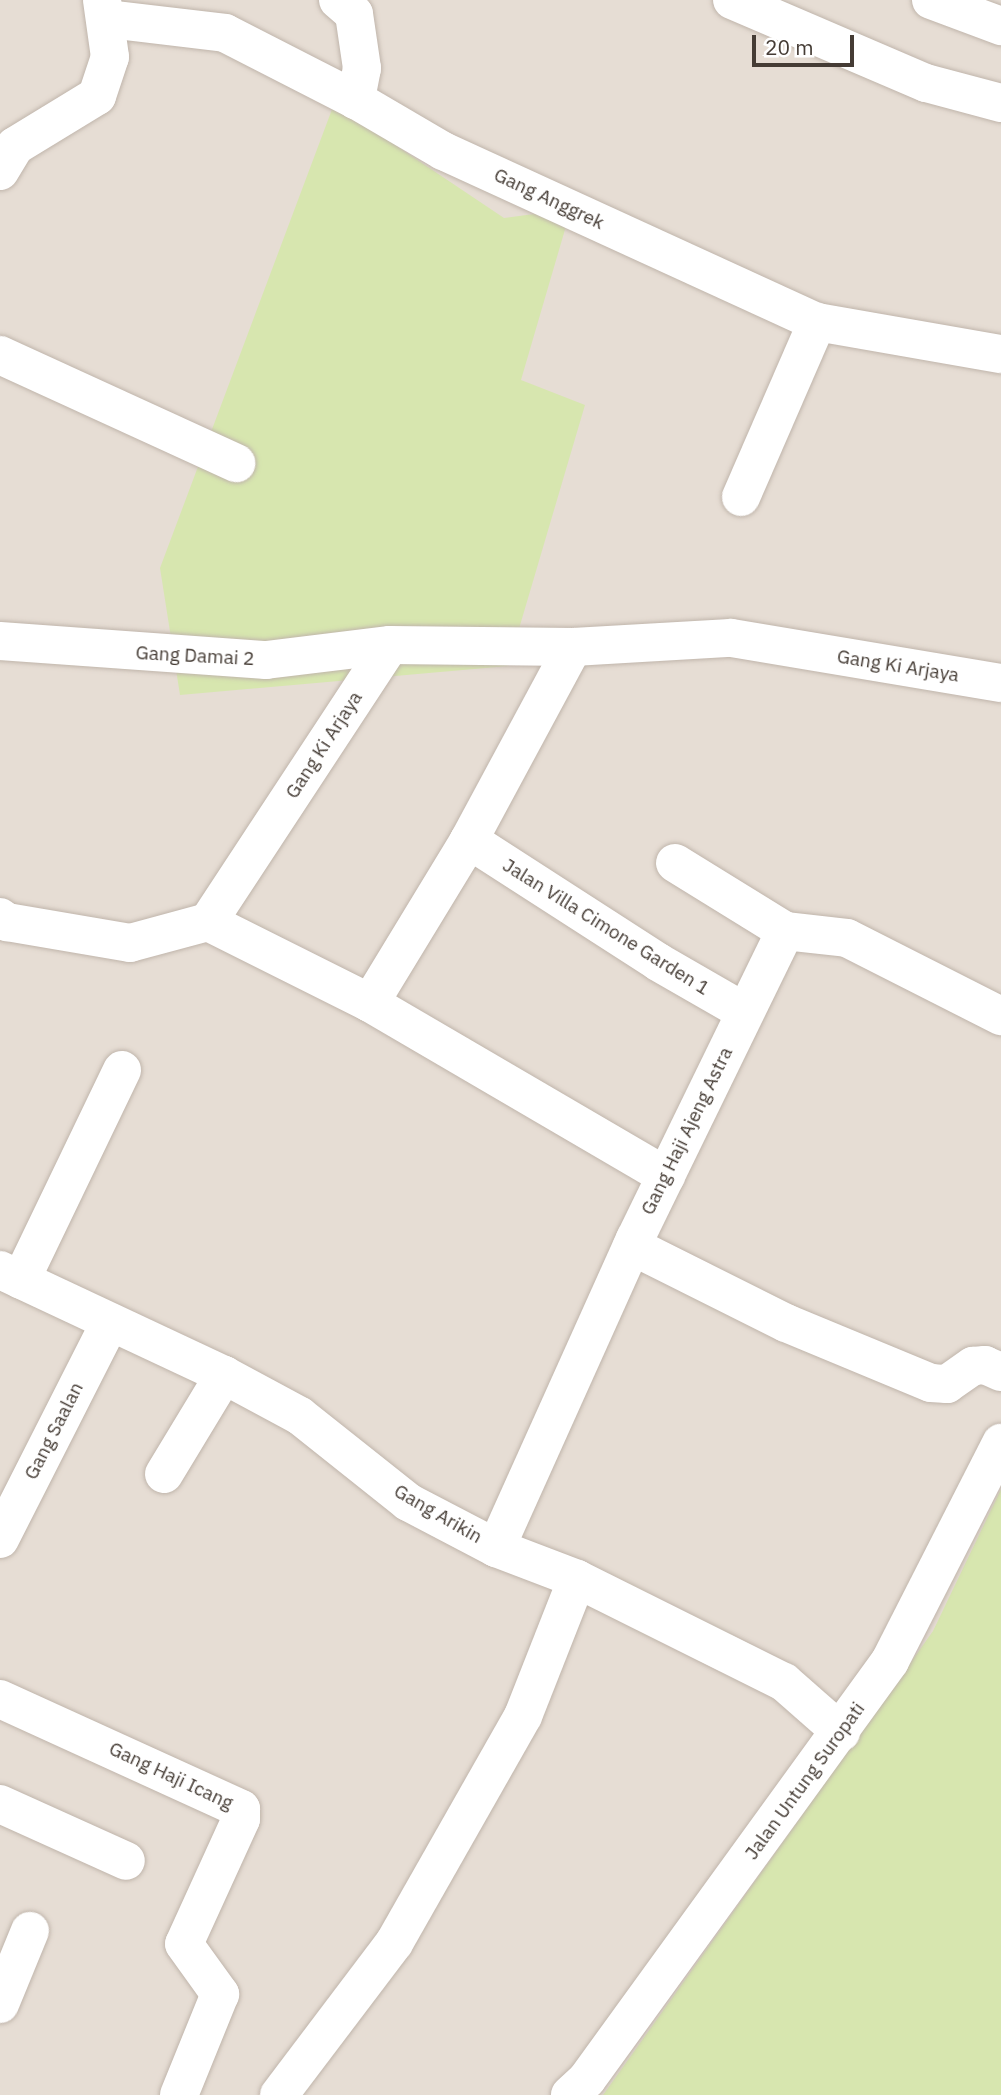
<!DOCTYPE html>
<html>
<head>
<meta charset="utf-8">
<style>
  body { margin:0 }
  #map { position:relative; width:1001px; height:2095px; overflow:hidden; background:#f2ece6; font-family:"IBM Plex Sans",sans-serif }
  div>[style] { position:absolute }
  .residential>* { inset:0; background:#e6ddd4 }
  .green>* { inset:0; background:#d7e6af }
  .roads { filter:drop-shadow(0 0 2px #c0b5ab) drop-shadow(0 0 2px #c0b5ab) }
  .minor>* { height:38px; margin:-19px; padding:0 19px; transform-origin:19px; border-radius:19px; background:#fff }
  span { translate:-50% -50%; white-space:nowrap; text-align:center; line-height:1.15; -webkit-text-stroke:6px #fff; paint-order:stroke }
  .street-label { font-size:19px; color:#453c35 }
  .scale { position:absolute; left:752px; top:35px; width:102px; height:32px; box-sizing:border-box; border:4px solid #453c35; border-top:0; padding-left:9px; font-size:21px; line-height:24px; white-space:nowrap; color:#453c35; -webkit-text-stroke:5px #fff; paint-order:stroke }
</style>
</head>
<body>
<div id="map">
  <div class="residential">
    <div style="clip-path:polygon(0 0,1001px 0,1001px 2095px,0 2095px)"></div>
  </div>
  <div class="green">
    <div style="clip-path:polygon(334px 104px,504px 218px,571px 209px,521px 380px,585px 405px,508px 666px,180px 695px,160px 568px)"></div>
    <div style="clip-path:polygon(1001px 1489px,1001px 2095px,603px 2095px,933px 1631px)"></div>
  </div>
  <div class="roads">
    <div class="minor">
      <div style="left:338px;top:0;width:21px;rotate:41deg"></div>
      <div style="left:354px;top:14px;width:55px;rotate:81.6deg"></div>
      <div style="left:362px;top:68px;width:33px;rotate:101deg"></div>
      <div style="left:732px;top:0;width:211px;rotate:23.2deg"></div>
      <div style="left:926px;top:83px;width:78px;rotate:14.9deg"></div>
      <div style="left:931px;top:0;width:75px;rotate:20.4deg"></div>
      <div style="left:108px;top:19px;width:118px;rotate:6.8deg"></div>
      <div style="left:225px;top:33px;width:147px;rotate:27.1deg"></div>
      <div style="left:356px;top:100px;width:101px;rotate:30.4deg"></div>
      <div style="left:443px;top:151px;width:411px;rotate:24.6deg"></div>
      <div style="left:817px;top:322px;width:187px;rotate:9.9deg"></div>
      <div style="left:0;top:171px;width:29px;rotate:-59deg"></div>
      <div style="left:15px;top:146px;width:96px;rotate:-31.4deg"></div>
      <div style="left:97px;top:96px;width:41px;rotate:-71.6deg"></div>
      <div style="left:110px;top:57px;width:58px;rotate:-98deg"></div>
      <div style="left:0;top:355px;width:260px;rotate:24.6deg"></div>
      <div style="left:741px;top:497px;width:191px;rotate:-66.5deg"></div>
      <div style="left:0;top:641px;width:267px;rotate:4.1deg"></div>
      <div style="left:266px;top:660px;width:125px;rotate:-6.9deg"></div>
      <div style="left:469px;top:840px;width:225px;rotate:32.8deg"></div>
      <div style="left:658px;top:962px;width:100px;rotate:29.9deg"></div>
      <div style="left:675px;top:863px;width:129px;rotate:31.7deg"></div>
      <div style="left:0;top:917px;width:9px;rotate:36deg"></div>
      <div style="left:7px;top:922px;width:125px;rotate:9.7deg"></div>
      <div style="left:130px;top:943px;width:81px;rotate:-15.1deg"></div>
      <div style="left:370px;top:1003px;width:191px;rotate:-58.7deg"></div>
      <div style="left:469px;top:840px;width:219px;rotate:-61.7deg"></div>
      <div style="left:666px;top:1176px;width:343px;rotate:-149.7deg"></div>
      <div style="left:370px;top:1003px;width:181px;rotate:-153.4deg"></div>
      <div style="left:208px;top:922px;width:331px;rotate:-56.7deg"></div>
      <div style="left:390px;top:645px;width:183px;rotate:0.6deg"></div>
      <div style="left:573px;top:647px;width:158px;rotate:-3.3deg"></div>
      <div style="left:731px;top:638px;width:274px;rotate:9.5deg"></div>
      <div style="left:632px;top:1246px;width:172px;rotate:26.6deg"></div>
      <div style="left:786px;top:1323px;width:157px;rotate:22.5deg"></div>
      <div style="left:931px;top:1383px;width:16px;rotate:4deg"></div>
      <div style="left:947px;top:1384px;width:32px;rotate:-35deg"></div>
      <div style="left:973px;top:1366px;width:12px;rotate:-5deg"></div>
      <div style="left:985px;top:1365px;width:17px;rotate:24deg"></div>
      <div style="left:0;top:1270px;width:247px;rotate:25.1deg"></div>
      <div style="left:224px;top:1375px;width:86px;rotate:28.3deg"></div>
      <div style="left:300px;top:1416px;width:138px;rotate:38.5deg"></div>
      <div style="left:408px;top:1502px;width:99px;rotate:27.6deg"></div>
      <div style="left:496px;top:1548px;width:87px;rotate:20.9deg"></div>
      <div style="left:577px;top:1579px;width:231px;rotate:26.5deg"></div>
      <div style="left:784px;top:1682px;width:76px;rotate:41.3deg"></div>
      <div style="left:21px;top:1280px;width:233px;rotate:-64.3deg"></div>
      <div style="left:164px;top:1474px;width:116px;rotate:-58.8deg"></div>
      <div style="left:0;top:1539px;width:241px;rotate:-63.1deg"></div>
      <div style="left:496px;top:1548px;width:339px;rotate:-65.8deg"></div>
      <div style="left:635px;top:1239px;width:343px;rotate:-64deg"></div>
      <div style="left:785px;top:931px;width:62px;rotate:6.4deg"></div>
      <div style="left:847px;top:938px;width:173px;rotate:26.9deg"></div>
      <div style="left:0;top:1699px;width:265px;rotate:24.5deg"></div>
      <div style="left:241px;top:1809px;width:10px;rotate:90deg"></div>
      <div style="left:241px;top:1819px;width:137px;rotate:114.5deg"></div>
      <div style="left:184px;top:1944px;width:62px;rotate:54.2deg"></div>
      <div style="left:220px;top:1994px;width:109px;rotate:112.1deg"></div>
      <div style="left:0;top:1804px;width:138px;rotate:24.3deg"></div>
      <div style="left:0;top:2004px;width:79px;rotate:-67.7deg"></div>
      <div style="left:279px;top:2095px;width:191px;rotate:-52.9deg"></div>
      <div style="left:394px;top:1943px;width:261px;rotate:-60.4deg"></div>
      <div style="left:523px;top:1716px;width:147px;rotate:-68.5deg"></div>
      <div style="left:570px;top:2095px;width:23px;rotate:-43deg"></div>
      <div style="left:587px;top:2079px;width:516px;rotate:-54.06deg"></div>
      <div style="left:890px;top:1661px;width:245px;rotate:-63deg"></div>
    </div>
  </div>
  <div class="street-label">
    <span style="left:549px;top:199px;rotate:25deg">Gang Anggrek</span>
    <span style="left:195px;top:656px;rotate:3deg">Gang Damai 2</span>
    <span style="left:898px;top:666px;rotate:9deg">Gang Ki Arjaya</span>
    <span style="left:324px;top:745px;rotate:-57deg">Gang Ki Arjaya</span>
    <span style="left:606px;top:927px;rotate:32deg">Jalan Villa Cimone Garden 1</span>
    <span style="left:687px;top:1131px;rotate:-64deg">Gang Haji Ajeng Astra</span>
    <span style="left:54px;top:1431px;rotate:-63deg">Gang Saalan</span>
    <span style="left:438px;top:1514px;rotate:30deg">Gang Arikin</span>
    <span style="left:171px;top:1776px;rotate:25deg">Gang Haji Icang</span>
    <span style="left:805px;top:1781px;rotate:-54deg">Jalan Untung Suropati</span>
  </div>
  <div class="scale">20 m</div>
</div>
</body>
</html>
